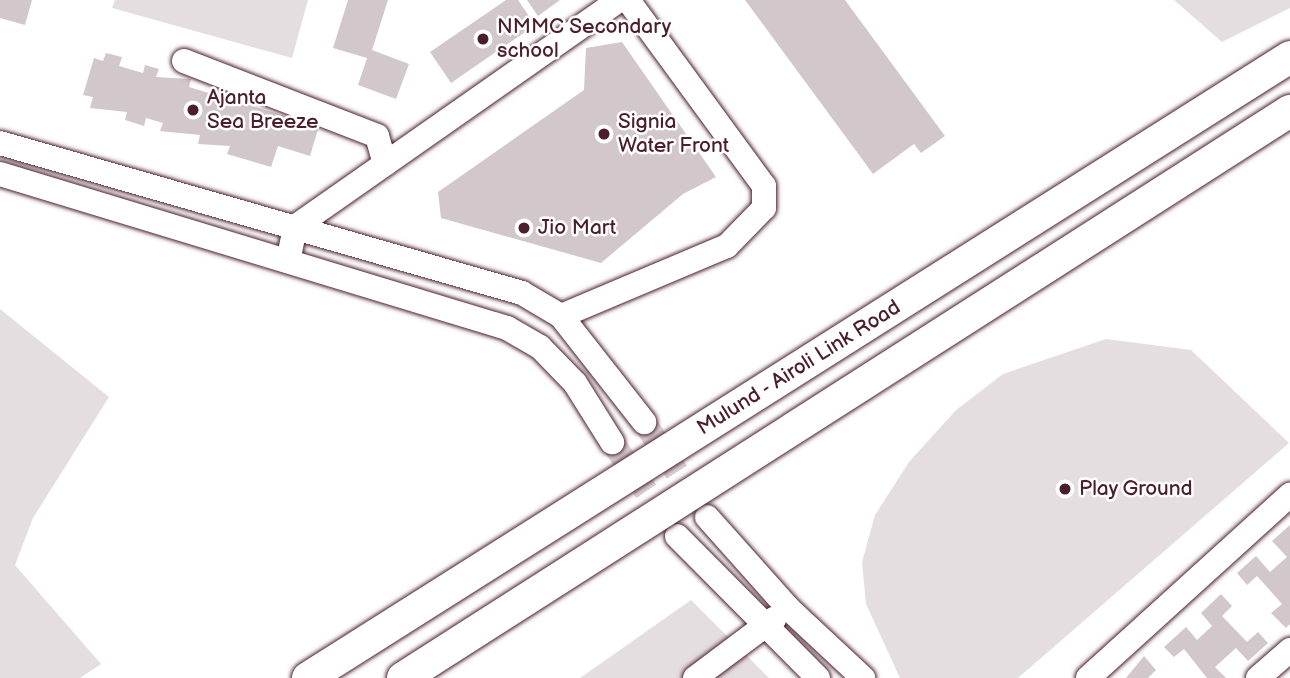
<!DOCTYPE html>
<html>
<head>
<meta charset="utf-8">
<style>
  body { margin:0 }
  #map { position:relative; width:1290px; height:678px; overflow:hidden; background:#fff; font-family:"Balsamiq Sans",sans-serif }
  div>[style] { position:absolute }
  .green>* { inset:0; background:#e5dee0 }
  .building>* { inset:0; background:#d2c7cb }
  .minor-tunnel>* { height:24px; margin-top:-12px; transform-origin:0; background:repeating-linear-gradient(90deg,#dbd2d5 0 24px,transparent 0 36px) }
  .roads { filter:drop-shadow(0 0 2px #4a1f2b) drop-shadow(0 0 2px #4a1f2b) }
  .minor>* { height:24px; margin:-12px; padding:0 12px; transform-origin:12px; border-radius:12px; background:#fff }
  .bridges { filter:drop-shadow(0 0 2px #4a1f2b) drop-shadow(0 0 2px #4a1f2b) }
  .major-bridge>* { height:32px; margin:-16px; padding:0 16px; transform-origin:16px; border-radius:16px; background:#fff }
  .dots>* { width:19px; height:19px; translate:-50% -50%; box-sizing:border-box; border:4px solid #fff; border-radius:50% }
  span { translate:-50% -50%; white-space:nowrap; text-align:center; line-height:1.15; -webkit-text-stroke:5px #fff; paint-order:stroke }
  .poi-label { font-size:21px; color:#4a1f2b }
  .left { translate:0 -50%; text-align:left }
  .street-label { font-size:21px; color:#4a1f2b }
</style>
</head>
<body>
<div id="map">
  <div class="green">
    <div style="clip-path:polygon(115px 0,308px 0,292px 58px,112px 8px)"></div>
    <div style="clip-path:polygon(1174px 0,1290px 0,1290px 8px,1222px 42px)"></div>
    <div style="clip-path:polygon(0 309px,109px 397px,33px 518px,15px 565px,101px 664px,80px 678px,0 678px)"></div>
    <div style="clip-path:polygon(1106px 339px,1191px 350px,1289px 443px,1018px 678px,900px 678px,866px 604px,862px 562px,875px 515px,909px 462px,956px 410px,1003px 374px)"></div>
    <div style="clip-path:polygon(691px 600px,769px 678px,580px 678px)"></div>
  </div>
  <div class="building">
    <div style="clip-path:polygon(0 0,32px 0,25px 25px,0 18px)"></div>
    <div style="clip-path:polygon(348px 0,388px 0,372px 50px,409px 64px,396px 99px,358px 85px,367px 58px,333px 48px)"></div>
    <div style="clip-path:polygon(506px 0,518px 0,535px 25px,451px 83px,430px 52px)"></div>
    <div style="clip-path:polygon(527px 0,560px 0,538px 16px)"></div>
    <div style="clip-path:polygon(745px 0,845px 0,945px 136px,921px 153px,914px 144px,873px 174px)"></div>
    <div style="clip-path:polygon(622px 42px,716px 177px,683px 194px,601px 263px,441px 218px,438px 192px,584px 90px,586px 48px)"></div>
    <div style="clip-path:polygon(106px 53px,122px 57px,119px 66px,143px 73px,145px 65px,159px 69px,156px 77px,191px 79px,189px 87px,209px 93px,212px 84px,229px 89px,226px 98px,319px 126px,310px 156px,278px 146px,271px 167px,227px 154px,230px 146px,198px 144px,200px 135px,160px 131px,163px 123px,146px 118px,144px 126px,125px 120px,127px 112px,90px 108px,93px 97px,83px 95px,94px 58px,103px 61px)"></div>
    <div style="clip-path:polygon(1290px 525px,1290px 624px,1286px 628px,1271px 613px,1282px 604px,1257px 576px,1247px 585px,1237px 573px,1256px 556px,1270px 572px,1287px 557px,1272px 541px)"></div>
    <div style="clip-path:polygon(1221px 594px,1232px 606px,1222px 616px,1247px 642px,1258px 632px,1268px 643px,1248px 661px,1236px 648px,1215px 667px,1226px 678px,1207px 678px,1184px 649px,1174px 657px,1164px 647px,1186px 627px,1197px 640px,1212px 626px,1201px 613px)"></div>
    <div style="clip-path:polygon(1144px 656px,1156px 670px,1148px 678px,1126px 678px)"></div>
  </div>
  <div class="minor-tunnel">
    <div style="left:644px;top:422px;width:104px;rotate:56.8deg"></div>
    <div style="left:612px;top:442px;width:103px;rotate:55.2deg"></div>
  </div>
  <div class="roads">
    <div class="minor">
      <div style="left:184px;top:61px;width:207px;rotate:21.2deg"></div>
      <div style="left:377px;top:136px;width:29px;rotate:74deg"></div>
      <div style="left:0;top:143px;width:543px;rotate:16.03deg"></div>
      <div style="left:522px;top:293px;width:45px;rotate:30.5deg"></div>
      <div style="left:561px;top:316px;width:135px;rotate:51.9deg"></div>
      <div style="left:0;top:174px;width:530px;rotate:16.9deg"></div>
      <div style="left:507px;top:328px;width:38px;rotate:30deg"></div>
      <div style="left:540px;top:347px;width:50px;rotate:45.8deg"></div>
      <div style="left:575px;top:383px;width:70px;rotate:57.9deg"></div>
      <div style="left:288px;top:261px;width:35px;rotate:-78deg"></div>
      <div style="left:295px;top:227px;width:396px;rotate:-35deg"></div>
      <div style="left:561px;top:316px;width:180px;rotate:-22.9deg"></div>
      <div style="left:727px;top:246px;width:53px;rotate:-45.8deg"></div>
      <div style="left:764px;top:208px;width:22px;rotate:-90deg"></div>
      <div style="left:764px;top:186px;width:230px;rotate:-126.2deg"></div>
      <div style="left:707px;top:517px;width:122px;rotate:48.3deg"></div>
      <div style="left:788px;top:608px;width:103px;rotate:43deg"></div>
      <div style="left:677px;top:536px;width:200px;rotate:45.2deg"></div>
      <div style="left:695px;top:678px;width:99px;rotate:-36.8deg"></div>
      <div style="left:1088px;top:678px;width:273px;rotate:-42.2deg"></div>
      <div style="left:1258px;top:678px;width:43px;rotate:-41.2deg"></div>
    </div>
  </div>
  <div class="bridges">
    <div class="major-bridge">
      <div style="left:308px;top:678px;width:1162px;rotate:-32.31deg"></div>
      <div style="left:403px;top:678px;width:1053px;rotate:-32.59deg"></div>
    </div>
  </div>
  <div class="dots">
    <div style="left:483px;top:39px;background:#4a1f2b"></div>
    <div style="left:193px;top:110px;background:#4a1f2b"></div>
    <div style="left:604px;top:134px;background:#4a1f2b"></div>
    <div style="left:524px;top:228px;background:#4a1f2b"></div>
    <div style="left:1065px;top:489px;background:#4a1f2b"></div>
  </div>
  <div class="poi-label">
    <span class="left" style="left:497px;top:39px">NMMC Secondary<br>school</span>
    <span class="left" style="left:207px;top:110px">Ajanta<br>Sea Breeze</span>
    <span class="left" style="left:618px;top:134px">Signia<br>Water Front</span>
    <span class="left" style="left:538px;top:228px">Jio Mart</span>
    <span class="left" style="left:1079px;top:489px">Play Ground</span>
  </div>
  <div class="street-label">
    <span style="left:799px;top:368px;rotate:-32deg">Mulund - Airoli Link Road</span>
  </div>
</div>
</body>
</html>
